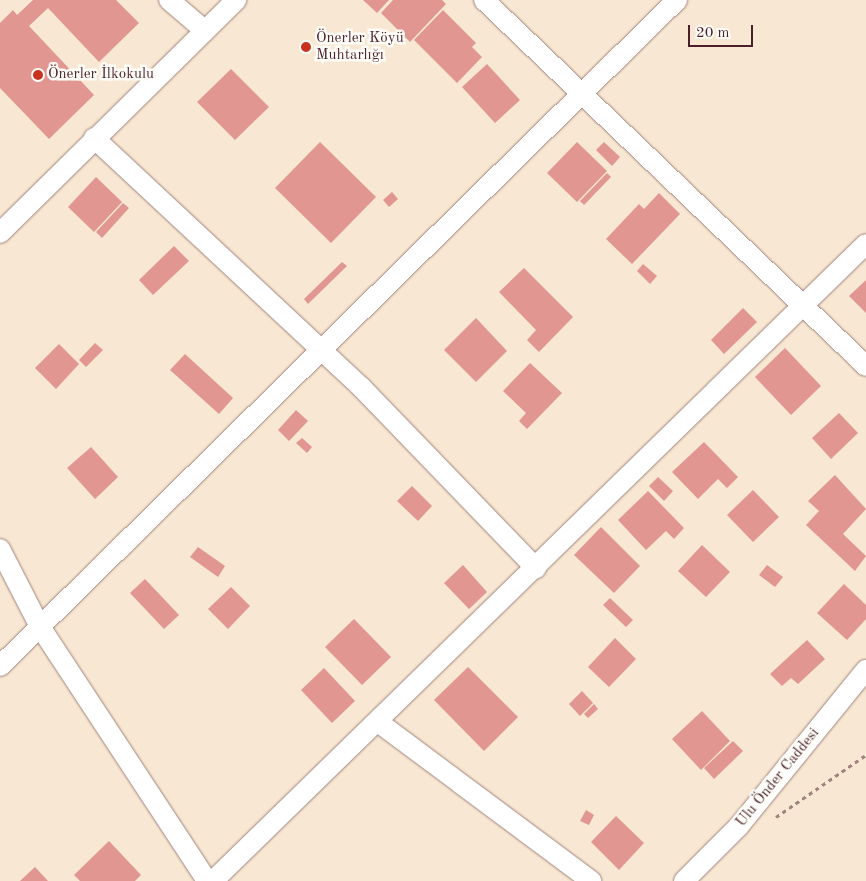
<!DOCTYPE html>
<html>
<head>
<meta charset="utf-8">
<style>
  body { margin:0 }
  #map { position:relative; width:866px; height:881px; overflow:hidden; background:#f8e7d2; font-family:"Old Standard TT",serif }
  div>[style] { position:absolute }
  .building>* { inset:0; background:#e19692 }
  .path>* { height:3px; margin-top:-1.5px; transform-origin:0; background:repeating-linear-gradient(90deg,#a1837e 0 4px,transparent 0 8px) }
  .roads { filter:drop-shadow(0 0 1px #a1837e) drop-shadow(0 0 1px #a1837e) }
  .minor>* { height:20px; margin:-10px; padding:0 10px; transform-origin:10px; border-radius:10px; background:#fff }
  .dots>* { width:14px; height:14px; translate:-50% -50%; box-sizing:border-box; border:2px solid #fdfcf7; border-radius:50% }
  span { translate:-50% -50%; white-space:nowrap; text-align:center; line-height:1.15; -webkit-text-stroke:5px #fdfcf7; paint-order:stroke }
  .poi-label { font-size:15px; color:#4a1f2b }
  .left { translate:0 -50%; text-align:left }
  .street-label { font-size:15px; color:#4a1f2b }
  .scale { position:absolute; left:688px; top:25px; width:65px; height:22px; box-sizing:border-box; border:2px solid #4a1f2b; border-top:0; padding-left:6px; font-size:15px; line-height:18px; white-space:nowrap; color:#4a1f2b; -webkit-text-stroke:4px #fdfcf7; paint-order:stroke }
</style>
</head>
<body>
<div id="map">
  <div class="building">
    <div style="clip-path:polygon(33px 0,116px 0,139px 23px,99px 62px,48px 8px,29px 26px,94px 95px,49px 139px,0 88px,0 23px,13px 10px,17px 15px)"></div>
    <div style="clip-path:polygon(363px 0,389px 0,377px 13px)"></div>
    <div style="clip-path:polygon(393px 0,442px 0,446px 4px,410px 42px,381px 13px)"></div>
    <div style="clip-path:polygon(443px 10px,476px 43px,472px 47px,482px 57px,457px 83px,414px 40px)"></div>
    <div style="clip-path:polygon(487px 64px,520px 100px,495px 123px,462px 87px)"></div>
    <div style="clip-path:polygon(231px 69px,269px 107px,235px 140px,197px 102px)"></div>
    <div style="clip-path:polygon(320px 142px,376px 197px,331px 243px,275px 188px)"></div>
    <div style="clip-path:polygon(577px 142px,607px 171px,577px 202px,547px 173px)"></div>
    <div style="clip-path:polygon(604px 142px,620px 157px,612px 166px,596px 150px)"></div>
    <div style="clip-path:polygon(607px 173px,611px 177px,584px 205px,580px 201px)"></div>
    <div style="clip-path:polygon(96px 177px,122px 202px,94px 232px,68px 207px)"></div>
    <div style="clip-path:polygon(392px 192px,398px 199px,389px 207px,383px 200px)"></div>
    <div style="clip-path:polygon(659px 193px,680px 214px,632px 264px,606px 239px,639px 204px,644px 209px)"></div>
    <div style="clip-path:polygon(123px 203px,129px 208px,102px 238px,96px 232px)"></div>
    <div style="clip-path:polygon(174px 246px,189px 261px,153px 295px,139px 280px)"></div>
    <div style="clip-path:polygon(342px 262px,347px 266px,308px 304px,304px 299px)"></div>
    <div style="clip-path:polygon(643px 264px,657px 276px,650px 284px,637px 271px)"></div>
    <div style="clip-path:polygon(524px 268px,573px 317px,539px 352px,527px 340px,536px 330px,499px 292px)"></div>
    <div style="clip-path:polygon(866px 280px,866px 313px,849px 296px)"></div>
    <div style="clip-path:polygon(743px 308px,757px 322px,724px 354px,711px 340px)"></div>
    <div style="clip-path:polygon(476px 318px,507px 351px,476px 382px,444px 350px)"></div>
    <div style="clip-path:polygon(95px 343px,103px 350px,86px 367px,79px 360px)"></div>
    <div style="clip-path:polygon(59px 344px,79px 364px,56px 389px,35px 368px)"></div>
    <div style="clip-path:polygon(785px 348px,821px 386px,791px 415px,755px 377px)"></div>
    <div style="clip-path:polygon(185px 354px,233px 398px,219px 414px,170px 370px)"></div>
    <div style="clip-path:polygon(530px 363px,562px 393px,527px 429px,519px 421px,526px 413px,503px 391px)"></div>
    <div style="clip-path:polygon(296px 410px,308px 421px,289px 441px,278px 430px)"></div>
    <div style="clip-path:polygon(839px 413px,858px 433px,831px 459px,812px 438px)"></div>
    <div style="clip-path:polygon(302px 438px,312px 447px,307px 453px,296px 443px)"></div>
    <div style="clip-path:polygon(704px 442px,738px 477px,727px 488px,718px 479px,698px 499px,672px 472px)"></div>
    <div style="clip-path:polygon(91px 447px,118px 477px,95px 499px,67px 468px)"></div>
    <div style="clip-path:polygon(835px 475px,866px 509px,843px 534px,866px 556px,855px 571px,806px 525px,819px 511px,808px 501px)"></div>
    <div style="clip-path:polygon(658px 477px,673px 491px,664px 501px,649px 486px)"></div>
    <div style="clip-path:polygon(412px 486px,432px 506px,418px 521px,397px 501px)"></div>
    <div style="clip-path:polygon(753px 490px,779px 517px,753px 542px,727px 515px)"></div>
    <div style="clip-path:polygon(648px 491px,684px 528px,674px 539px,666px 531px,646px 550px,618px 520px)"></div>
    <div style="clip-path:polygon(601px 527px,640px 566px,614px 593px,574px 555px)"></div>
    <div style="clip-path:polygon(702px 545px,730px 572px,706px 597px,678px 571px)"></div>
    <div style="clip-path:polygon(198px 547px,225px 566px,218px 577px,190px 557px)"></div>
    <div style="clip-path:polygon(463px 565px,487px 592px,469px 609px,444px 583px)"></div>
    <div style="clip-path:polygon(767px 565px,783px 577px,775px 587px,759px 575px)"></div>
    <div style="clip-path:polygon(145px 579px,179px 615px,164px 629px,130px 593px)"></div>
    <div style="clip-path:polygon(844px 584px,866px 605px,866px 619px,847px 640px,817px 613px)"></div>
    <div style="clip-path:polygon(231px 587px,250px 606px,228px 629px,208px 609px)"></div>
    <div style="clip-path:polygon(610px 598px,633px 620px,626px 627px,603px 605px)"></div>
    <div style="clip-path:polygon(354px 619px,391px 657px,362px 685px,325px 647px)"></div>
    <div style="clip-path:polygon(615px 638px,636px 659px,609px 687px,588px 667px)"></div>
    <div style="clip-path:polygon(807px 640px,825px 659px,798px 684px,791px 678px,782px 686px,770px 674px)"></div>
    <div style="clip-path:polygon(468px 667px,518px 717px,484px 751px,434px 700px)"></div>
    <div style="clip-path:polygon(324px 668px,355px 701px,332px 723px,301px 690px)"></div>
    <div style="clip-path:polygon(582px 691px,593px 703px,580px 716px,569px 704px)"></div>
    <div style="clip-path:polygon(594px 704px,598px 709px,588px 718px,584px 714px)"></div>
    <div style="clip-path:polygon(702px 711px,730px 741px,701px 770px,672px 739px)"></div>
    <div style="clip-path:polygon(733px 741px,743px 751px,714px 779px,704px 768px)"></div>
    <div style="clip-path:polygon(586px 810px,594px 815px,589px 825px,580px 821px)"></div>
    <div style="clip-path:polygon(616px 816px,644px 843px,619px 870px,591px 842px)"></div>
    <div style="clip-path:polygon(109px 841px,141px 875px,135px 881px,80px 881px,74px 875px)"></div>
    <div style="clip-path:polygon(35px 867px,48px 881px,20px 881px)"></div>
  </div>
  <div class="path">
    <div style="left:776px;top:817px;width:109px;rotate:-34.6deg"></div>
  </div>
  <div class="roads">
    <div class="minor">
      <div style="left:169px;top:0;width:45px;rotate:40.5deg"></div>
      <div style="left:484px;top:0;width:529px;rotate:43.77deg"></div>
      <div style="left:94px;top:138px;width:365px;rotate:43deg"></div>
      <div style="left:361px;top:387px;width:252px;rotate:46deg"></div>
      <div style="left:0;top:233px;width:332px;rotate:-44.6deg"></div>
      <div style="left:0;top:549px;width:85px;rotate:62.8deg"></div>
      <div style="left:39px;top:625px;width:306px;rotate:56.7deg"></div>
      <div style="left:0;top:666px;width:950px;rotate:-44.53deg"></div>
      <div style="left:378px;top:722px;width:266px;rotate:36.7deg"></div>
      <div style="left:213px;top:881px;width:912px;rotate:-44.29deg"></div>
      <div style="left:684px;top:881px;width:78px;rotate:-45deg"></div>
      <div style="left:739px;top:826px;width:201px;rotate:-50.9deg"></div>
    </div>
  </div>
  <div class="dots">
    <div style="left:306px;top:47px;background:#c8321e"></div>
    <div style="left:38px;top:75px;background:#c8321e"></div>
  </div>
  <div class="poi-label">
    <span class="left" style="left:316px;top:47px">Önerler Köyü<br>Muhtarlığı</span>
    <span class="left" style="left:48px;top:75px">Önerler İlkokulu</span>
  </div>
  <div class="street-label">
    <span style="left:778px;top:778px;rotate:-51deg">Ulu Önder Caddesi</span>
  </div>
  <div class="scale">20 m</div>
</div>
</body>
</html>
